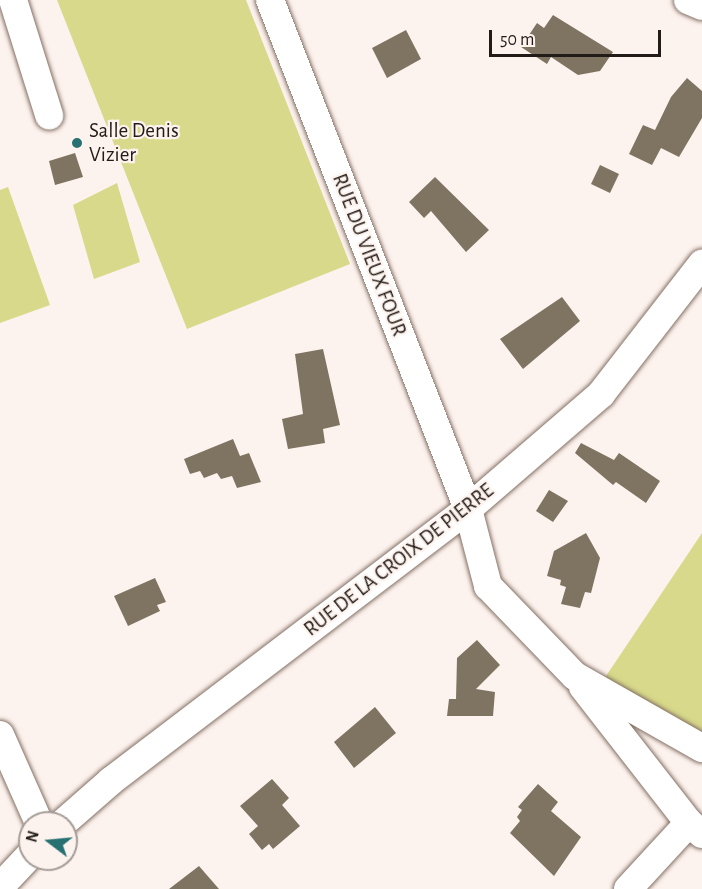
<!DOCTYPE html>
<html>
<head>
<meta charset="utf-8">
<style>
  body { margin:0 }
  #map { position:relative; width:702px; height:889px; overflow:hidden; background:#fdf3ee; font-family:"Alegreya Sans",sans-serif }
  div>[style] { position:absolute }
  .green>* { inset:0; background:#d8d98a }
  .building>* { inset:0; background:#7f7462 }
  .roads { filter:drop-shadow(0 0 2px #847065) drop-shadow(0 0 2px #847065) }
  .minor>* { height:28px; margin:-14px; padding:0 14px; transform-origin:14px; border-radius:14px; background:#fff }
  .dots>* { width:16px; height:16px; translate:-50% -50%; box-sizing:border-box; border:3px solid #fdf3ee; border-radius:50% }
  span { translate:-50% -50%; white-space:nowrap; text-align:center; line-height:1.15; -webkit-text-stroke:4.5px #fdf3ee; paint-order:stroke }
  .poi-label { font-size:21px; color:#231b17 }
  .left { translate:0 -50%; text-align:left }
  .street-label { font-size:21px; color:#231b17 }
  .north { position:absolute; left:18px; top:811px; width:60px; height:60px; box-sizing:border-box; background:#fdf3ee; border:2px solid #a69d98; border-radius:50%; rotate:286deg; font-size:16px; font-weight:700; line-height:24px; text-align:center; color:#231b17 }
  .north::after { content:''; display:block; margin:auto; width:21px; height:27px; background:#277173; clip-path:polygon(50% 0,100% 100%,50% 72%,0 100%) }
  .scale { position:absolute; left:489px; top:30px; width:172px; height:27px; box-sizing:border-box; border:3px solid #231b17; border-top:0; padding-left:8px; font-size:18px; line-height:21px; white-space:nowrap; color:#231b17; -webkit-text-stroke:4px #fdf3ee; paint-order:stroke }
</style>
</head>
<body>
<div id="map">
  <div class="green">
    <div style="clip-path:polygon(57px 0,246px 0,350px 264px,187px 329px)"></div>
    <div style="clip-path:polygon(117px 183px,140px 262px,94px 279px,73px 205px)"></div>
    <div style="clip-path:polygon(8px 187px,50px 305px,0 323px,0 190px)"></div>
    <div style="clip-path:polygon(702px 533px,702px 737px,604px 679px)"></div>
  </div>
  <div class="building">
    <div style="clip-path:polygon(553px 15px,613px 52px,600px 71px,578px 75px,551px 57px,547px 64px,521px 47px,537px 23px,544px 28px)"></div>
    <div style="clip-path:polygon(406px 30px,421px 59px,387px 78px,372px 48px)"></div>
    <div style="clip-path:polygon(687px 78px,702px 91px,702px 118px,679px 157px,661px 148px,652px 165px,629px 154px,643px 125px,655px 130px,671px 97px)"></div>
    <div style="clip-path:polygon(75px 153px,83px 177px,55px 185px,49px 161px)"></div>
    <div style="clip-path:polygon(600px 165px,619px 174px,610px 193px,591px 184px)"></div>
    <div style="clip-path:polygon(435px 177px,489px 230px,466px 252px,431px 211px,424px 218px,409px 202px)"></div>
    <div style="clip-path:polygon(562px 297px,580px 321px,523px 369px,500px 339px)"></div>
    <div style="clip-path:polygon(323px 349px,340px 425px,323px 429px,325px 443px,288px 449px,282px 419px,303px 414px,295px 354px)"></div>
    <div style="clip-path:polygon(233px 439px,240px 456px,249px 453px,261px 482px,237px 488px,232px 476px,221px 479px,217px 473px,204px 478px,200px 471px,190px 474px,184px 459px)"></div>
    <div style="clip-path:polygon(581px 443px,614px 460px,619px 453px,660px 481px,646px 503px,616px 482px,613px 485px,575px 453px)"></div>
    <div style="clip-path:polygon(549px 490px,568px 501px,553px 522px,536px 511px)"></div>
    <div style="clip-path:polygon(586px 533px,600px 558px,591px 593px,585px 592px,580px 608px,561px 604px,566px 587px,560px 585px,561px 580px,547px 576px,554px 551px)"></div>
    <div style="clip-path:polygon(155px 578px,166px 602px,157px 605px,160px 611px,128px 626px,114px 596px)"></div>
    <div style="clip-path:polygon(477px 640px,500px 665px,476px 689px,495px 692px,493px 716px,447px 716px,449px 699px,456px 699px,457px 658px)"></div>
    <div style="clip-path:polygon(375px 707px,396px 733px,354px 768px,334px 742px)"></div>
    <div style="clip-path:polygon(272px 779px,289px 798px,282px 805px,300px 826px,273px 849px,269px 844px,262px 850px,249px 834px,258px 826px,240px 806px)"></div>
    <div style="clip-path:polygon(538px 784px,558px 802px,551px 811px,581px 837px,554px 876px,510px 833px,520px 821px,517px 817px,522px 810px,518px 807px)"></div>
    <div style="clip-path:polygon(199px 866px,219px 889px,169px 889px)"></div>
  </div>
  <div class="roads">
    <div class="minor">
      <div style="left:13px;top:0;width:121px;rotate:72.6deg"></div>
      <div style="left:270px;top:0;width:546px;rotate:68.74deg"></div>
      <div style="left:468px;top:509px;width:80px;rotate:75.4deg"></div>
      <div style="left:488px;top:586px;width:125px;rotate:46deg"></div>
      <div style="left:575px;top:676px;width:146px;rotate:29.6deg"></div>
      <div style="left:688px;top:0;width:15px;rotate:23deg"></div>
      <div style="left:583px;top:687px;width:172px;rotate:52.1deg"></div>
      <div style="left:689px;top:823px;width:17px;rotate:40deg"></div>
      <div style="left:0;top:735px;width:96px;rotate:66.1deg"></div>
      <div style="left:63px;top:823px;width:64px;rotate:-41.2deg"></div>
      <div style="left:111px;top:781px;width:449px;rotate:-37.3deg"></div>
      <div style="left:468px;top:509px;width:176px;rotate:-40.8deg"></div>
      <div style="left:601px;top:394px;width:165px;rotate:-52.2deg"></div>
      <div style="left:0;top:887px;width:44px;rotate:-46.8deg"></div>
      <div style="left:628px;top:889px;width:90px;rotate:-47.3deg"></div>
    </div>
  </div>
  <div class="dots">
    <div style="left:77px;top:143px;background:#277173"></div>
  </div>
  <div class="poi-label">
    <span class="left" style="left:89px;top:143px">Salle Denis<br>Vizier</span>
  </div>
  <div class="street-label">
    <span style="left:369px;top:255px;rotate:69deg">RUE DU VIEUX FOUR</span>
    <span style="left:399px;top:560px;rotate:-38deg">RUE DE LA CROIX DE PIERRE</span>
  </div>
  <div class="north">N</div>
  <div class="scale">50 m</div>
</div>
</body>
</html>
